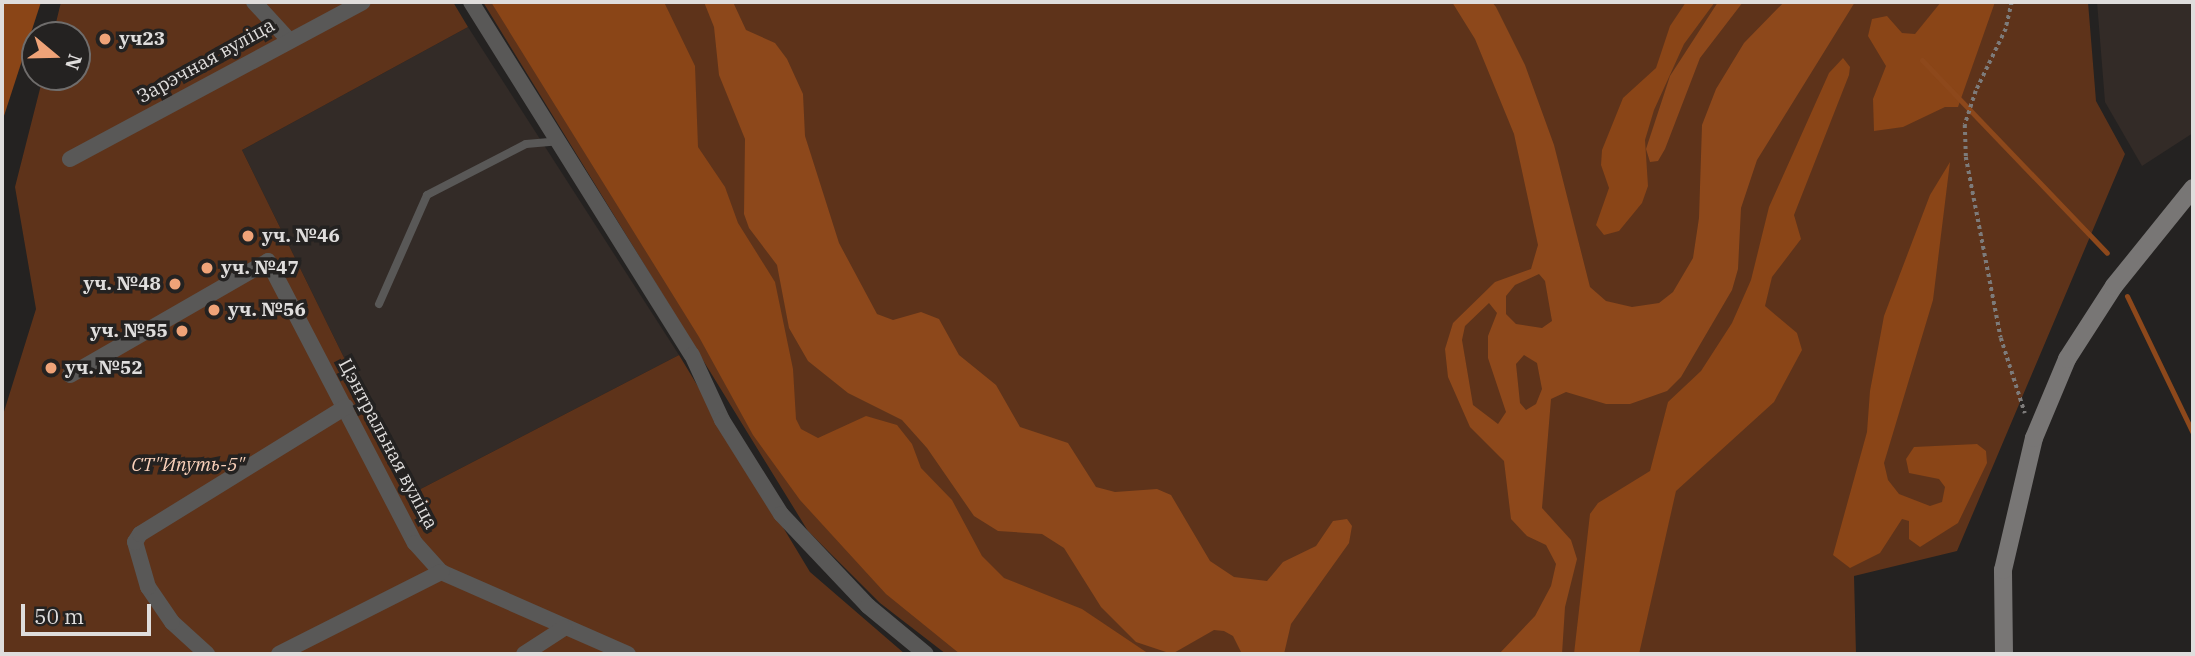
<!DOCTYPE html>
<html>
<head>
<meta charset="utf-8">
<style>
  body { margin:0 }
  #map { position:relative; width:2195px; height:656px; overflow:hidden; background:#242221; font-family:"IBM Plex Serif",serif }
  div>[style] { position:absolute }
  .built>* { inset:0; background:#332b27 }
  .green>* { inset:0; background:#5e331a }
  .forest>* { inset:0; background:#8a4517 }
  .water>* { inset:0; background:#8d481b }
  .stream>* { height:5px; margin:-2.5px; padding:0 2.5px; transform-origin:2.5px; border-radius:2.5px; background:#8d481b }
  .path>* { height:3.5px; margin-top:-1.75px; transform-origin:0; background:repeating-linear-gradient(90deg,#7d7b7a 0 3.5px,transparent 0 7px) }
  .lane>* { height:8px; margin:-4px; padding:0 4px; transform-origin:4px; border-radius:4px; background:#595857 }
  .street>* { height:16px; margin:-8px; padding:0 8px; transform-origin:8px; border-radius:8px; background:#595857 }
  .secondary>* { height:18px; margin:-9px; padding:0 9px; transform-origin:9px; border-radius:9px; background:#787675 }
  .dots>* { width:19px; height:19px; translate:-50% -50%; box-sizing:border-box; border:4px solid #242221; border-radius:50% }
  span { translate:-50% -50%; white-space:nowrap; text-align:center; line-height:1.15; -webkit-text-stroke:7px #242221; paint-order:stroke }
  .poi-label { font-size:19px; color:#dfdddc; font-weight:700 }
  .left { translate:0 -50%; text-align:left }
  .right { translate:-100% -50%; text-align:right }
  .street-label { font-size:19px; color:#dfdddc }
  .park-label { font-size:19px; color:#fad1ba; font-style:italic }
  .frame { position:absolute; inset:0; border:4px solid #dfdddc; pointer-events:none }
  .north { position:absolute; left:21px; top:21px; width:70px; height:70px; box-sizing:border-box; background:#242221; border:2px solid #6f6d6c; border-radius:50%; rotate:109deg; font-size:19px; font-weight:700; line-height:28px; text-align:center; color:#dfdddc }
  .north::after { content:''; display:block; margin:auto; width:24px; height:32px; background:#efa378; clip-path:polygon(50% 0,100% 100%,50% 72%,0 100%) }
  .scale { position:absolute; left:21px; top:604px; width:130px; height:32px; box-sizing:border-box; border:4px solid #dfdddc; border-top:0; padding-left:9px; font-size:21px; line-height:24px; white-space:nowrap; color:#dfdddc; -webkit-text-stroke:5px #242221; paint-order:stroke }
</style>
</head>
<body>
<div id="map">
  <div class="built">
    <div style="clip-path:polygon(2097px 2px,2193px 2px,2193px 133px,2142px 166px,2105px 102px)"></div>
    <div style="clip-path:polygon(468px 27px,679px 355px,411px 494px,242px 150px)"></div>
  </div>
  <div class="green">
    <div style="clip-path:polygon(61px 2px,453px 2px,468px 27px,242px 150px,411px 494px,679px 355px,810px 572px,905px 654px,2px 654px,2px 418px,36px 309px,15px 187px,43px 77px,77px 77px,77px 35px,53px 35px)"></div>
    <div style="clip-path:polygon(483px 2px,2088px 2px,2096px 101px,2125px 154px,1957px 551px,1854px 576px,1856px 654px,946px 654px,880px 603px,808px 531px)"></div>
  </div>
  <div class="forest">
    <div style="clip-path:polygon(2px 2px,41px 2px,2px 122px)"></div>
    <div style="clip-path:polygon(491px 2px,664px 2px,695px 66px,698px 147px,725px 187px,738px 223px,775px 282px,793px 369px,796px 419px,801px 429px,818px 438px,866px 416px,897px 425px,912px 444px,921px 468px,952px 500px,982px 556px,1004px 578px,1082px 609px,1149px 654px,960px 654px,886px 594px,800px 500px,753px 435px,699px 337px)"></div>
    <div style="clip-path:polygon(1686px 2px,1715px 2px,1684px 44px,1654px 110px,1645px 140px,1648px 186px,1642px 203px,1619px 231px,1604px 235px,1596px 225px,1609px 188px,1601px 165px,1602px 150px,1623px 98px,1656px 68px,1670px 26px)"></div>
    <div style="clip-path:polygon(1941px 2px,1995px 2px,1958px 107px,1945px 107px,1903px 127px,1874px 131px,1873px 99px,1886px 66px,1868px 36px,1872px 19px,1887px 16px,1902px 33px,1915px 34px)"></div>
    <div style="clip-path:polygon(1843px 58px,1850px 67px,1849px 75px,1794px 215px,1801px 239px,1772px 277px,1765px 306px,1797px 333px,1802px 350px,1774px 402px,1676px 491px,1639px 654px,1574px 654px,1590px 514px,1598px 503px,1650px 471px,1668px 402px,1701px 371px,1732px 323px,1751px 280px,1769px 207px,1829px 73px)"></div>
    <div style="clip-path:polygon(1950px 162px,1933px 300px,1884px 463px,1888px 480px,1899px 494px,1930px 506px,1942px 502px,1945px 487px,1939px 479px,1909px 473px,1906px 459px,1914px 447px,1977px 444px,1986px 451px,1987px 463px,1958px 523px,1920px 547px,1909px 539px,1909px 521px,1902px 519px,1880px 553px,1850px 568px,1833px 555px,1867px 432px,1870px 391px,1884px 316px,1930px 195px)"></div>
  </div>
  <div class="water">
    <div style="clip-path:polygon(704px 2px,733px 2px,746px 30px,775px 43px,787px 59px,803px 94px,805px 136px,839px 243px,877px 314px,893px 320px,921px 312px,939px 319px,959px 355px,996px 385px,1020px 427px,1068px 443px,1096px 487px,1115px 492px,1157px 489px,1171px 495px,1210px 561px,1234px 577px,1267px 581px,1283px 562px,1316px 546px,1333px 521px,1347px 519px,1352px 526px,1349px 543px,1291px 624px,1284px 654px,1242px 654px,1233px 636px,1224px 631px,1214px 630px,1172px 654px,1136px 642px,1101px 607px,1064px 548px,1042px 534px,998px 531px,974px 516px,927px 448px,902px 420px,848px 393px,808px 361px,789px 328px,777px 265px,749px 228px,744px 214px,745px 139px,719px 75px,714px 27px)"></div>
    <div style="clip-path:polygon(evenodd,1452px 2px,1492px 2px,1496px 7px,1525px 65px,1554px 145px,1590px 287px,1606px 301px,1632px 307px,1659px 303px,1673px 292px,1693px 258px,1699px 218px,1702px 125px,1716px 89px,1744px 43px,1784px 2px,1855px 2px,1757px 160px,1741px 208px,1738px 269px,1732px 290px,1681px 377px,1667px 391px,1630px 404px,1606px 404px,1566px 392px,1551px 399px,1542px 508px,1571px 540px,1577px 559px,1565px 607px,1562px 654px,1499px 654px,1535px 616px,1551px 586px,1556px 564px,1546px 545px,1527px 536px,1511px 519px,1504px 461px,1470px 427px,1448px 377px,1445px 349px,1453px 323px,1495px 282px,1531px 269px,1538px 245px,1514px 134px,1475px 39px,1452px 2px,1539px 274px,1545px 281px,1552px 321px,1542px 328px,1516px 324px,1506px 314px,1506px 296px,1515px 285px,1539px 274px,1452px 2px,1489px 303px,1497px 313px,1488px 336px,1488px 358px,1506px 412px,1498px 424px,1473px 405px,1462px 340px,1465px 326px,1489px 303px,1452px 2px,1524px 355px,1537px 363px,1542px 389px,1536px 404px,1526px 410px,1520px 403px,1516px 364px,1524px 355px)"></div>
    <div style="clip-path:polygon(1718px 2px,1743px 2px,1700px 58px,1665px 149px,1658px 161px,1650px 162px,1646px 149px,1670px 76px)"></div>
  </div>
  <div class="stream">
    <div style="left:1922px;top:60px;width:267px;rotate:46.2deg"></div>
    <div style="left:2127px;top:296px;width:152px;rotate:64.3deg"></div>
  </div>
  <div class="path">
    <div style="left:2012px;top:2px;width:28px;rotate:103deg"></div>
    <div style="left:2006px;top:29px;width:69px;rotate:115.8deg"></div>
    <div style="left:1976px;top:91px;width:36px;rotate:108deg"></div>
    <div style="left:1965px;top:125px;width:32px;rotate:88deg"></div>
    <div style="left:1966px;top:157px;width:184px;rotate:79.1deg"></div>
    <div style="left:2001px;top:338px;width:79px;rotate:72.3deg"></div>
  </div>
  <div class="lane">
    <div style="left:379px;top:304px;width:119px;rotate:-66.2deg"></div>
    <div style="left:427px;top:195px;width:111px;rotate:-27.3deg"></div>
    <div style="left:526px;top:144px;width:32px;rotate:-5deg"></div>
  </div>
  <div class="street">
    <div style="left:254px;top:2px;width:50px;rotate:47.4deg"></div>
    <div style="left:471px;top:2px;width:416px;rotate:58deg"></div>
    <div style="left:692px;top:355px;width:72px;rotate:65.2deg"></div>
    <div style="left:722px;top:420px;width:111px;rotate:57.9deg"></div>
    <div style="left:781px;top:514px;width:127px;rotate:46.6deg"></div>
    <div style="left:868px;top:606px;width:75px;rotate:39.6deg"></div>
    <div style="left:70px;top:159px;width:332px;rotate:-28.2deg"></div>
    <div style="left:70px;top:375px;width:228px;rotate:-29.9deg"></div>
    <div style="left:268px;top:261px;width:318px;rotate:62.5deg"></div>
    <div style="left:415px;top:543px;width:39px;rotate:48deg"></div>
    <div style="left:441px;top:572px;width:204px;rotate:23.7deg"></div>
    <div style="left:207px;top:654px;width:47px;rotate:-137.6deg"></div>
    <div style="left:172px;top:622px;width:42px;rotate:-124.4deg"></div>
    <div style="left:148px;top:587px;width:47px;rotate:-106.1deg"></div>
    <div style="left:135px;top:542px;width:9px;rotate:-58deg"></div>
    <div style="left:140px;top:534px;width:242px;rotate:-31.7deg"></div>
    <div style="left:279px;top:654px;width:182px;rotate:-26.8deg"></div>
    <div style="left:524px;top:654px;width:48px;rotate:-33deg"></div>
  </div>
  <div class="secondary">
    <div style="left:2004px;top:654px;width:84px;rotate:-90.7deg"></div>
    <div style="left:2003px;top:570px;width:136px;rotate:-76.8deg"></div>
    <div style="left:2034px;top:438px;width:86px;rotate:-67.3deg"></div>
    <div style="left:2067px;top:359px;width:87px;rotate:-57.2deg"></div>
    <div style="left:2114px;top:286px;width:126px;rotate:-51.1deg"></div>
  </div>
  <div class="dots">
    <div style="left:105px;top:39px;background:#efa378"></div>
    <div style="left:248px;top:236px;background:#efa378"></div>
    <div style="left:207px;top:268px;background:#efa378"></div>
    <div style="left:175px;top:284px;background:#efa378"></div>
    <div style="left:214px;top:310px;background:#efa378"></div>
    <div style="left:182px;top:331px;background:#efa378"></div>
    <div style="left:51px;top:368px;background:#efa378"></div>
  </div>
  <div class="poi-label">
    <span class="left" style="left:119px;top:39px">уч23</span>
    <span class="left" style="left:262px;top:236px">уч. №46</span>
    <span class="left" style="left:221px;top:268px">уч. №47</span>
    <span class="right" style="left:161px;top:284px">уч. №48</span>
    <span class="left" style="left:228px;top:310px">уч. №56</span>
    <span class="right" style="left:168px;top:331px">уч. №55</span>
    <span class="left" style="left:65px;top:368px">уч. №52</span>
  </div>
  <div class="street-label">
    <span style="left:206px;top:61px;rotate:-29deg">Зарэчная вуліца</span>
    <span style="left:388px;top:444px;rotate:62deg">Цэнтральная вуліца</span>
  </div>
  <div class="park-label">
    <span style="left:188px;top:465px">СТ"Ипуть-5"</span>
  </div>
  <div class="frame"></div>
  <div class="north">N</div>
  <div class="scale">50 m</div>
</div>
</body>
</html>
